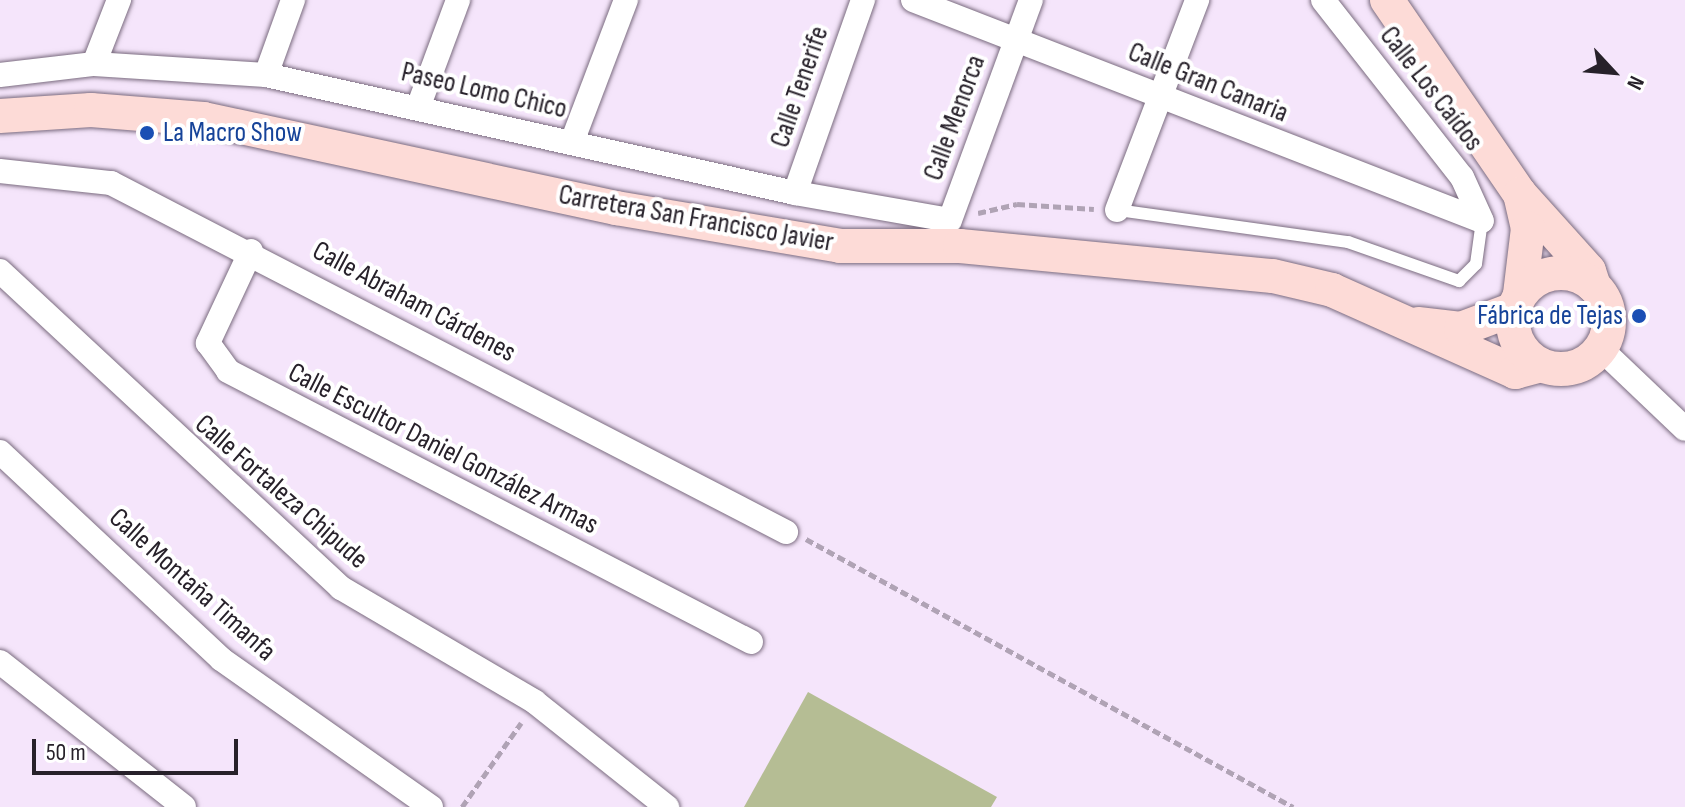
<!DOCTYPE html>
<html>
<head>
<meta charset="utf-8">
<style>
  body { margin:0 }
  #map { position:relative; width:1685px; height:807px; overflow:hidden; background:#f5e5fb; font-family:"Sofia Sans Condensed",sans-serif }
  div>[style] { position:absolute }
  .green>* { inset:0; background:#b5bd94 }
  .path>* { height:5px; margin-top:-2.5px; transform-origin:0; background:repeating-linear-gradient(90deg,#b0a3b5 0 8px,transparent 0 12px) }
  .roads { filter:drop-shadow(0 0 2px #7a6b7f) drop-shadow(0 0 2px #7a6b7f) }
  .lane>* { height:12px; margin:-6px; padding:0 6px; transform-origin:6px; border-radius:6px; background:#fff }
  .street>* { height:24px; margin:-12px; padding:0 12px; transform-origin:12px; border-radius:12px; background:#fff }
  .secondary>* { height:34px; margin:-17px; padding:0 17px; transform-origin:17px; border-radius:17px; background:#fddbd7 }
  .secondary>.ring { margin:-17px; padding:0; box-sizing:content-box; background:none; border:34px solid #fddbd7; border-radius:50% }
  .dots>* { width:22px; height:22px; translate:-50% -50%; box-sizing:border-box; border:4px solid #fff; border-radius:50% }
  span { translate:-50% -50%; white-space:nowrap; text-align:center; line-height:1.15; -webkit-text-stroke:8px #fff; paint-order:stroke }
  .street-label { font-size:28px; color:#27212a }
  .transit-label { font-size:28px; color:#164399 }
  .left { translate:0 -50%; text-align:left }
  .right { translate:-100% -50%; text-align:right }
  .north { position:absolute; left:1573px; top:32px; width:80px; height:80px; -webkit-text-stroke:6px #fff; paint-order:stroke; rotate:116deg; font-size:22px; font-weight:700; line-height:32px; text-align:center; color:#27212a }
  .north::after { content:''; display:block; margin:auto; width:28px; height:36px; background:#27212a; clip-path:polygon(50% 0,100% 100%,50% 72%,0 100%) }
  .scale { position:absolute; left:32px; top:739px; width:206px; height:36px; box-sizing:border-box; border:4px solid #27212a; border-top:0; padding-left:10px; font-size:24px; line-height:28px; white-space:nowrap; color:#27212a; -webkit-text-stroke:6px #fff; paint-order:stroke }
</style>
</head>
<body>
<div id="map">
  <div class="green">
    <div style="clip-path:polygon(808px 692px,997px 797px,991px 807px,744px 807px)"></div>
  </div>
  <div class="path">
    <div style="left:978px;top:213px;width:40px;rotate:-13deg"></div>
    <div style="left:1017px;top:204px;width:77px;rotate:3.7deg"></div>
    <div style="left:806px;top:539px;width:556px;rotate:28.82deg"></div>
    <div style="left:462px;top:807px;width:103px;rotate:-54.9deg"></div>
  </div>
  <div class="roads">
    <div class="lane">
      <div style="left:1117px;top:210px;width:233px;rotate:7.9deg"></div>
      <div style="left:1348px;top:242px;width:118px;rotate:19.4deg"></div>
      <div style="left:1459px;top:281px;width:24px;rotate:-45deg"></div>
      <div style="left:1476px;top:264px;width:43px;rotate:-82.1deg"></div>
    </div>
    <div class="street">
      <div style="left:913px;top:0;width:610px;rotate:21.23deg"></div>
      <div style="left:1323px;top:0;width:225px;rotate:51.9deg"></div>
      <div style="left:1462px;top:177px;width:48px;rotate:65.6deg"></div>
      <div style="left:94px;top:64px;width:69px;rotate:-68.7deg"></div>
      <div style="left:0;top:75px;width:95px;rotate:-6.7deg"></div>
      <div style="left:94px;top:64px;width:172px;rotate:3.7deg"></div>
      <div style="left:266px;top:75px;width:542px;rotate:12.57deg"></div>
      <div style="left:795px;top:193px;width:157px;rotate:9.9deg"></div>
      <div style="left:950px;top:220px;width:234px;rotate:-69.8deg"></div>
      <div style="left:266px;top:75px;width:80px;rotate:-70.2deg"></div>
      <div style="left:419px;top:105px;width:112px;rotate:-69.6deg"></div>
      <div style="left:572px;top:142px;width:152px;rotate:-69.2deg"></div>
      <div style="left:0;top:171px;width:112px;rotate:6.2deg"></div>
      <div style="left:111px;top:183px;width:760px;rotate:27.34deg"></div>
      <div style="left:795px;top:193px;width:205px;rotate:-70.6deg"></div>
      <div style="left:1117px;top:210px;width:225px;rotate:-69.1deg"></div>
      <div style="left:251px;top:251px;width:102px;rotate:115.1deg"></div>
      <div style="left:208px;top:343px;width:34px;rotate:54deg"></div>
      <div style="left:228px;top:371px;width:589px;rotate:27.39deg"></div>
      <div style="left:0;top:271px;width:466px;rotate:42.9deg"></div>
      <div style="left:341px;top:588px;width:225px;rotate:30.4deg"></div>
      <div style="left:535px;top:702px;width:169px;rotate:38.5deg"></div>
      <div style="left:1600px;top:348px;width:117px;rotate:43.6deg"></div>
      <div style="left:0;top:452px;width:303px;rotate:43.1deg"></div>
      <div style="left:221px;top:659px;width:257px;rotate:35.2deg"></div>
      <div style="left:0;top:662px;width:234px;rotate:38.2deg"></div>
    </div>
    <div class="secondary">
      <div style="left:1387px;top:0;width:235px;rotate:55.6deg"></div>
      <div style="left:1520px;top:194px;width:103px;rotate:48.1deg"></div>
      <div style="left:1589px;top:271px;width:16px;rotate:72deg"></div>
      <div style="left:0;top:116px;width:91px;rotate:-3.8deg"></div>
      <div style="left:91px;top:110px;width:113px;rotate:4.6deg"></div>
      <div style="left:204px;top:119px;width:422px;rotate:12.2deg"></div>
      <div style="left:616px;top:208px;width:227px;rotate:9.6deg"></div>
      <div style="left:840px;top:246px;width:120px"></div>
      <div style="left:960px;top:246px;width:314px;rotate:5.5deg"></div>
      <div style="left:1273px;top:276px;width:61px;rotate:13.3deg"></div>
      <div style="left:1332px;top:290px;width:201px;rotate:24.1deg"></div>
      <div style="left:1515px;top:372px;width:27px;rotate:-15deg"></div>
      <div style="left:1520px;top:194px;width:35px;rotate:77deg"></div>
      <div style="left:1528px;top:228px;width:66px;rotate:96.9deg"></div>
      <div class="ring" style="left:1513px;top:273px;width:62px;height:62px"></div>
      <div style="left:1418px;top:324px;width:43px;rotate:6.6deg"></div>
      <div style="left:1461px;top:329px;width:57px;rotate:-20.7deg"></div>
    </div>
  </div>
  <div class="dots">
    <div style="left:147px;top:133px;background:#1a4fb4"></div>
    <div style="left:1639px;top:316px;background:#1a4fb4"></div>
  </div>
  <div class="street-label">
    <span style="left:1208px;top:83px;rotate:22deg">Calle Gran Canaria</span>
    <span style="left:800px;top:87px;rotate:-71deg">Calle Tenerife</span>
    <span style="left:1431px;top:89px;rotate:52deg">Calle Los Caídos</span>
    <span style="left:484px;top:91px;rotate:13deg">Paseo Lomo Chico</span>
    <span style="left:955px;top:118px;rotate:-70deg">Calle Menorca</span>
    <span style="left:696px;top:219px;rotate:10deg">Carretera San Francisco Javier</span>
    <span style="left:414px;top:302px;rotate:28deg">Calle Abraham Cárdenes</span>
    <span style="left:443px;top:449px;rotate:27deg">Calle Escultor Daniel González Armas</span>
    <span style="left:281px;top:492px;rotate:41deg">Calle Fortaleza Chipude</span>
    <span style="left:192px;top:585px;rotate:42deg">Calle Montaña Timanfa</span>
  </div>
  <div class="transit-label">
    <span class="left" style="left:163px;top:133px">La Macro Show</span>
    <span class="right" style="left:1623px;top:316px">Fábrica de Tejas</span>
  </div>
  <div class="north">N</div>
  <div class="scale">50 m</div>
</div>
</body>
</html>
